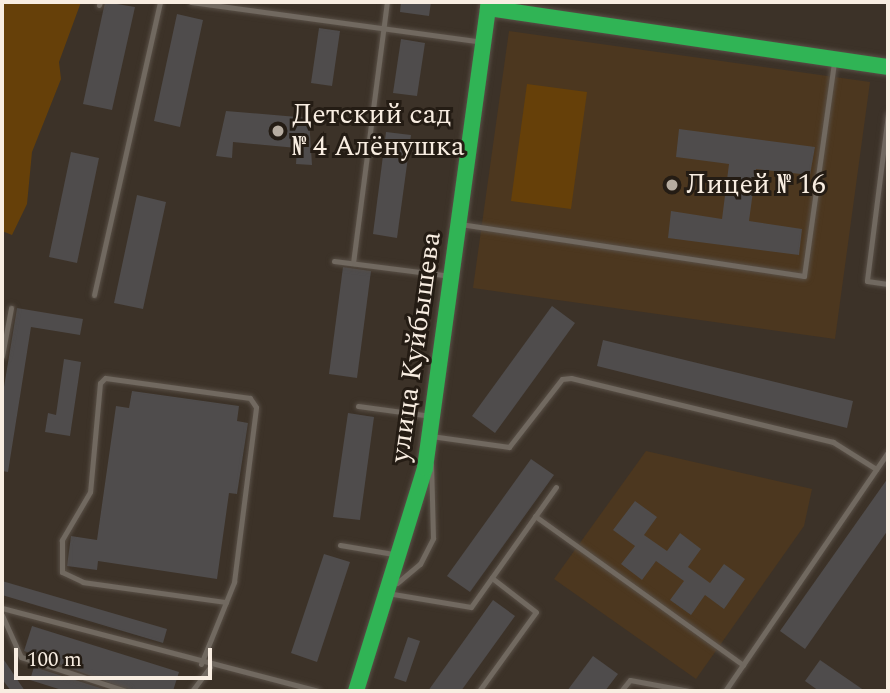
<!DOCTYPE html>
<html>
<head>
<meta charset="utf-8">
<style>
  body { margin:0 }
  #map { position:relative; width:890px; height:693px; overflow:hidden; background:#3c3228; font-family:Spectral,serif }
  div>[style] { position:absolute }
  .built>* { inset:0; background:#4c371f }
  .green>* { inset:0; background:#664009 }
  .building>* { inset:0; background:#4f4c4c }
  .roads { filter:drop-shadow(0 0 2px #595047) drop-shadow(0 0 2px #595047) }
  .lane>* { height:5px; margin:-2.5px; padding:0 2.5px; transform-origin:2.5px; border-radius:2.5px; background:#716960 }
  .fast>* { height:16px; margin:-8px; padding:0 8px; transform-origin:8px; border-radius:8px; background:#30b455 }
  .dots>* { width:19px; height:19px; translate:-50% -50%; box-sizing:border-box; border:4px solid #241c14; border-radius:50% }
  span { translate:-50% -50%; white-space:nowrap; text-align:center; line-height:1.15; -webkit-text-stroke:6px #241c14; paint-order:stroke }
  .poi-label { font-size:28px; color:#f8ede1 }
  .left { translate:0 -50%; text-align:left }
  .street-label { font-size:28px; color:#f8ede1 }
  .frame { position:absolute; inset:0; border:4px solid #f8ede1; pointer-events:none }
  .scale { position:absolute; left:14px; top:648px; width:198px; height:32px; box-sizing:border-box; border:4px solid #f8ede1; border-top:0; padding-left:9px; font-size:21px; line-height:24px; white-space:nowrap; color:#f8ede1; -webkit-text-stroke:5px #241c14; paint-order:stroke }
</style>
</head>
<body>
<div id="map">
  <div class="built">
    <div style="clip-path:polygon(509px 31px,870px 82px,835px 339px,473px 288px)"></div>
    <div style="clip-path:polygon(646px 451px,812px 489px,804px 526px,696px 679px,554px 579px)"></div>
  </div>
  <div class="green">
    <div style="clip-path:polygon(2px 2px,81px 2px,59px 62px,61px 79px,32px 152px,27px 204px,12px 235px,2px 231px)"></div>
    <div style="clip-path:polygon(527px 84px,587px 92px,571px 209px,511px 201px)"></div>
  </div>
  <div class="building">
    <div style="clip-path:polygon(105px 2px,135px 7px,112px 110px,83px 104px)"></div>
    <div style="clip-path:polygon(401px 2px,431px 2px,429px 16px,400px 12px)"></div>
    <div style="clip-path:polygon(177px 14px,203px 20px,180px 127px,154px 121px)"></div>
    <div style="clip-path:polygon(319px 28px,340px 31px,332px 86px,311px 83px)"></div>
    <div style="clip-path:polygon(401px 39px,425px 43px,417px 96px,393px 93px)"></div>
    <div style="clip-path:polygon(226px 111px,309px 118px,312px 165px,296px 164px,297px 148px,233px 142px,232px 158px,216px 156px)"></div>
    <div style="clip-path:polygon(679px 129px,815px 147px,810px 175px,756px 169px,749px 221px,802px 229px,799px 255px,668px 238px,671px 211px,722px 219px,729px 164px,676px 157px)"></div>
    <div style="clip-path:polygon(386px 132px,411px 135px,397px 238px,373px 234px)"></div>
    <div style="clip-path:polygon(71px 152px,99px 158px,77px 263px,49px 257px)"></div>
    <div style="clip-path:polygon(137px 195px,166px 202px,143px 309px,114px 303px)"></div>
    <div style="clip-path:polygon(343px 267px,371px 271px,357px 378px,329px 374px)"></div>
    <div style="clip-path:polygon(552px 306px,575px 323px,495px 433px,472px 416px)"></div>
    <div style="clip-path:polygon(17px 308px,83px 319px,80px 335px,31px 327px,8px 472px,2px 471px,2px 399px)"></div>
    <div style="clip-path:polygon(603px 340px,853px 401px,847px 428px,597px 366px)"></div>
    <div style="clip-path:polygon(64px 359px,81px 362px,70px 436px,45px 432px,48px 413px,56px 415px)"></div>
    <div style="clip-path:polygon(132px 391px,239px 406px,237px 421px,248px 423px,237px 494px,229px 493px,217px 579px,98px 561px,97px 570px,67px 566px,71px 536px,97px 540px,116px 406px,129px 408px)"></div>
    <div style="clip-path:polygon(348px 413px,374px 417px,360px 520px,333px 517px)"></div>
    <div style="clip-path:polygon(531px 459px,554px 475px,470px 592px,447px 576px)"></div>
    <div style="clip-path:polygon(888px 478px,888px 530px,805px 649px,780px 631px)"></div>
    <div style="clip-path:polygon(635px 501px,657px 517px,644px 535px,667px 551px,680px 533px,701px 549px,688px 567px,710px 583px,724px 564px,745px 579px,724px 609px,705px 595px,691px 615px,670px 600px,684px 581px,656px 561px,642px 580px,621px 564px,635px 546px,613px 530px)"></div>
    <div style="clip-path:polygon(324px 554px,350px 562px,317px 662px,291px 653px)"></div>
    <div style="clip-path:polygon(2px 581px,167px 629px,163px 643px,2px 595px)"></div>
    <div style="clip-path:polygon(493px 600px,515px 616px,461px 691px,428px 691px)"></div>
    <div style="clip-path:polygon(32px 626px,179px 672px,173px 691px,131px 691px,24px 651px)"></div>
    <div style="clip-path:polygon(408px 637px,420px 641px,406px 682px,394px 678px)"></div>
    <div style="clip-path:polygon(593px 656px,618px 674px,605px 691px,567px 691px)"></div>
    <div style="clip-path:polygon(2px 657px,25px 691px,11px 691px,2px 679px)"></div>
    <div style="clip-path:polygon(820px 660px,865px 691px,819px 691px,805px 681px)"></div>
    <div style="clip-path:polygon(34px 667px,110px 691px,65px 691px,30px 680px)"></div>
  </div>
  <div class="roads">
    <div class="lane">
      <div style="left:191px;top:2px;width:295px;rotate:7.8deg"></div>
      <div style="left:99px;top:5px;width:3px;rotate:-72deg"></div>
      <div style="left:888px;top:114px;width:168px;rotate:97.2deg"></div>
      <div style="left:867px;top:281px;width:21px;rotate:8deg"></div>
      <div style="left:460px;top:224px;width:348px;rotate:8.6deg"></div>
      <div style="left:804px;top:276px;width:215px;rotate:-82deg"></div>
      <div style="left:334px;top:261px;width:118px;rotate:7.3deg"></div>
      <div style="left:353px;top:263px;width:263px;rotate:-82.6deg"></div>
      <div style="left:94px;top:295px;width:300px;rotate:-77.3deg"></div>
      <div style="left:2px;top:356px;width:49px;rotate:-79.4deg"></div>
      <div style="left:358px;top:406px;width:74px;rotate:7.8deg"></div>
      <div style="left:431px;top:436px;width:79px;rotate:8deg"></div>
      <div style="left:509px;top:447px;width:86px;rotate:-52.1deg"></div>
      <div style="left:562px;top:379px;width:9px;rotate:-6deg"></div>
      <div style="left:571px;top:378px;width:270px;rotate:13.7deg"></div>
      <div style="left:833px;top:442px;width:51px;rotate:32.1deg"></div>
      <div style="left:535px;top:516px;width:256px;rotate:35.6deg"></div>
      <div style="left:340px;top:545px;width:60px;rotate:9.6deg"></div>
      <div style="left:397px;top:583px;width:30px;rotate:-40deg"></div>
      <div style="left:420px;top:564px;width:29px;rotate:-63deg"></div>
      <div style="left:433px;top:538px;width:74px;rotate:-91.5deg"></div>
      <div style="left:393px;top:594px;width:79px;rotate:9.5deg"></div>
      <div style="left:471px;top:607px;width:147px;rotate:-54.7deg"></div>
      <div style="left:2px;top:608px;width:327px;rotate:14.7deg"></div>
      <div style="left:2px;top:615px;width:46px;rotate:65.7deg"></div>
      <div style="left:21px;top:657px;width:110px;rotate:17.9deg"></div>
      <div style="left:201px;top:664px;width:67px;rotate:-68deg"></div>
      <div style="left:226px;top:602px;width:22px;rotate:-68deg"></div>
      <div style="left:234px;top:582px;width:176px;rotate:-82.8deg"></div>
      <div style="left:256px;top:407px;width:11px;rotate:-124deg"></div>
      <div style="left:250px;top:398px;width:146px;rotate:-172.1deg"></div>
      <div style="left:105px;top:378px;width:7px;rotate:135deg"></div>
      <div style="left:100px;top:383px;width:109px;rotate:95.2deg"></div>
      <div style="left:90px;top:492px;width:56px;rotate:120.3deg"></div>
      <div style="left:62px;top:540px;width:32px;rotate:90deg"></div>
      <div style="left:62px;top:572px;width:23px;rotate:25deg"></div>
      <div style="left:83px;top:582px;width:144px;rotate:8deg"></div>
      <div style="left:192px;top:691px;width:30px;rotate:-53deg"></div>
      <div style="left:479px;top:691px;width:97px;rotate:-54.2deg"></div>
      <div style="left:536px;top:612px;width:56px;rotate:-142.3deg"></div>
      <div style="left:621px;top:691px;width:14px;rotate:-51deg"></div>
      <div style="left:630px;top:680px;width:60px;rotate:10.6deg"></div>
      <div style="left:725px;top:691px;width:289px;rotate:-55.7deg"></div>
    </div>
    <div class="fast">
      <div style="left:488px;top:8px;width:404px;rotate:8.4deg"></div>
      <div style="left:356px;top:691px;width:233px;rotate:-72.8deg"></div>
      <div style="left:425px;top:468px;width:470px;rotate:-82.2deg"></div>
    </div>
  </div>
  <div class="dots">
    <div style="left:278px;top:131px;background:#b6aca0"></div>
    <div style="left:672px;top:185px;background:#b6aca0"></div>
  </div>
  <div class="poi-label">
    <span class="left" style="left:292px;top:131px">Детский сад<br>№ 4 Алёнушка</span>
    <span class="left" style="left:686px;top:185px">Лицей № 16</span>
  </div>
  <div class="street-label">
    <span style="left:416px;top:347px;rotate:-82deg">улица Куйбышева</span>
  </div>
  <div class="frame"></div>
  <div class="scale">100 m</div>
</div>
</body>
</html>
